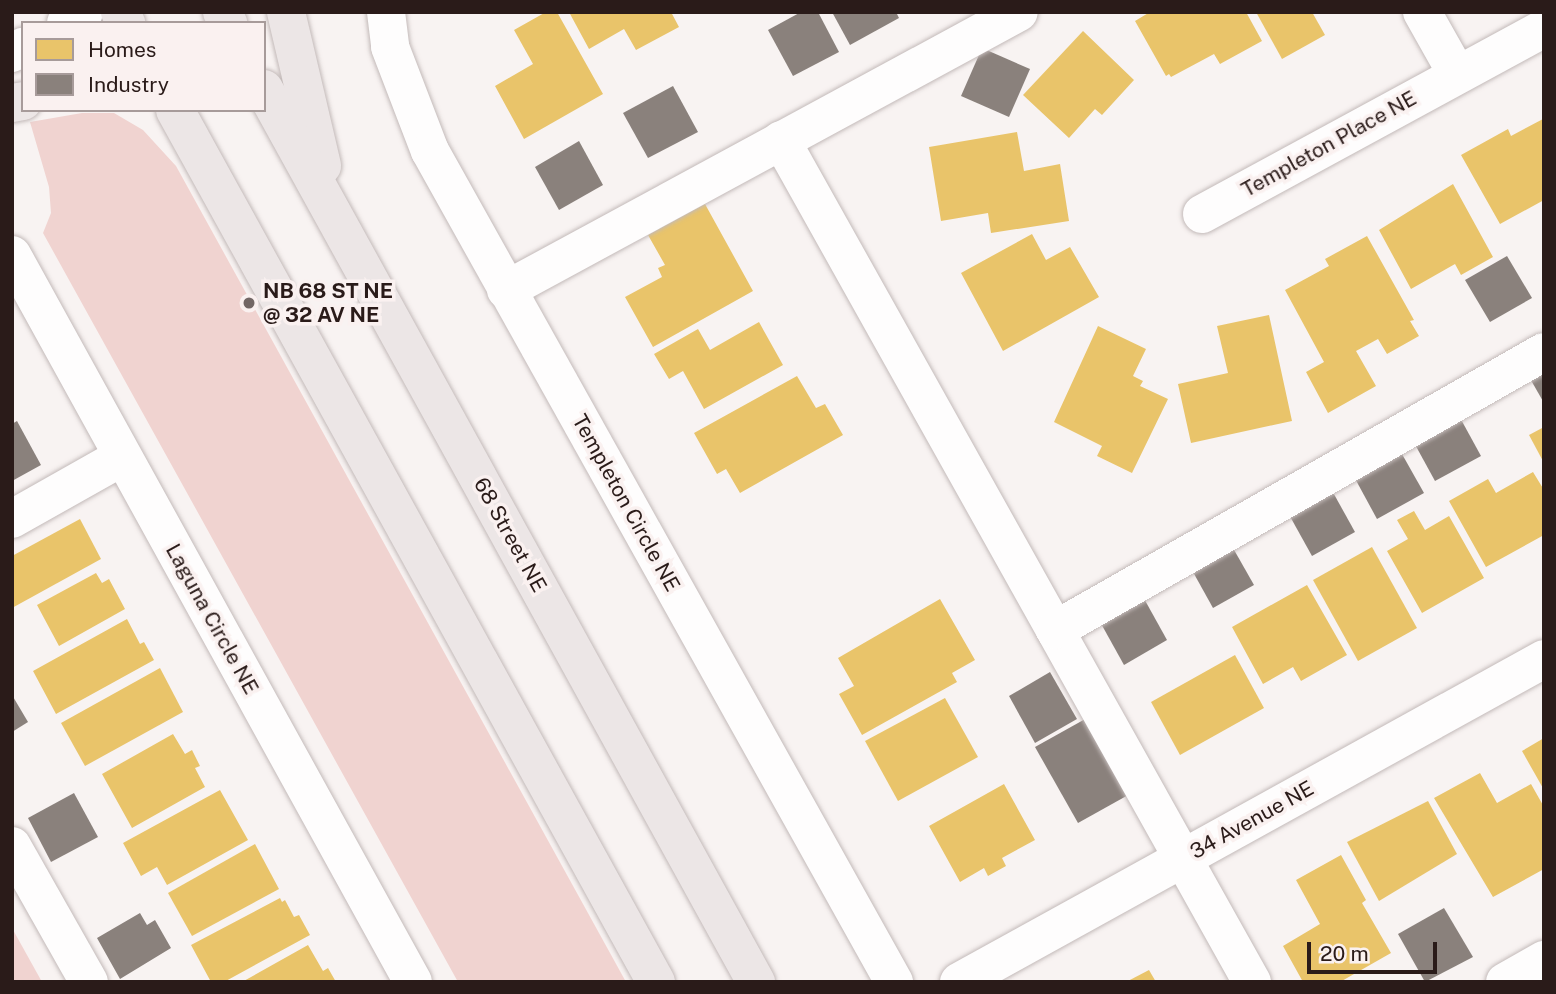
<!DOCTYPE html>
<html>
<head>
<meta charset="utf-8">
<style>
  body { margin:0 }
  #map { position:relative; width:1556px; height:994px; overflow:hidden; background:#f8f3f2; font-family:"Public Sans",sans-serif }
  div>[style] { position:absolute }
  .green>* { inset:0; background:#f0d3d0 }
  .homes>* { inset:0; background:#e9c46a }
  .industry>* { inset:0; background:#8a817c }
  .roads { filter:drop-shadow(0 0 2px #c3bab9) drop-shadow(0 0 2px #c3bab9) }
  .minor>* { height:38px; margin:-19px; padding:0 19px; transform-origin:19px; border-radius:19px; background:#fefdfd }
  .major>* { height:38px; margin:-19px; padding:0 19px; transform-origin:19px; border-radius:19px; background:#ece6e6 }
  .dots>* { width:19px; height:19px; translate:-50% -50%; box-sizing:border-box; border:4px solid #faf1f0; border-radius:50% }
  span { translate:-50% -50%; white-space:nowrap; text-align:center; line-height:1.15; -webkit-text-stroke:7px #faf1f0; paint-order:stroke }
  .street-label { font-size:21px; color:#2a1b19 }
  .poi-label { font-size:21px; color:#2a1b19; font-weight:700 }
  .left { translate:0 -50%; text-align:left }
  .frame { position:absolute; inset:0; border:14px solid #2a1b19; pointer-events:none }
  .legend { position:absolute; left:21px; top:21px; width:245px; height:91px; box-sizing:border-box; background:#faf1f0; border:2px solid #a79b9a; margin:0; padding:9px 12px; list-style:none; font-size:21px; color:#2a1b19 }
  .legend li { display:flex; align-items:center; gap:14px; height:35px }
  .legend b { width:35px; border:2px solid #a79b9a }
  .scale { position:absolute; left:1307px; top:942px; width:130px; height:32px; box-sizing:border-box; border:4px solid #2a1b19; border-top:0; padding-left:9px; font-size:21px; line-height:24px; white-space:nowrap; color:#2a1b19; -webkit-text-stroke:5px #faf1f0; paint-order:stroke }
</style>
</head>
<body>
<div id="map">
  <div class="green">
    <div style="clip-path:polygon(82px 113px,114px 113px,143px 130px,176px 166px,626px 982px,458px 982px,43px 233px,51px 213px,49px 187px,30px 122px)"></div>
    <div style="clip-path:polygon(12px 928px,42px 982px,12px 982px)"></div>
  </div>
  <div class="homes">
    <div style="clip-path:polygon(546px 12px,557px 12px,603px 94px,524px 139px,495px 86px,533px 64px,514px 30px)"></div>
    <div style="clip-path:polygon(569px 12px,671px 12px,679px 27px,636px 50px,624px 29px,589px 49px)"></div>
    <div style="clip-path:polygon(1150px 12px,1246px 12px,1262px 41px,1220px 64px,1214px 54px,1171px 77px,1169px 74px,1166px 76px,1135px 21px)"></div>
    <div style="clip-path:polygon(1256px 12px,1312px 12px,1325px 35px,1282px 59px)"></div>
    <div style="clip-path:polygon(1083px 31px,1134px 80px,1102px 115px,1095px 109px,1069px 138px,1023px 95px)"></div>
    <div style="clip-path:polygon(1543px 119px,1544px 200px,1500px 224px,1461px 155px,1508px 129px,1511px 136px)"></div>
    <div style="clip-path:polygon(1017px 132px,1024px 171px,1060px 164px,1069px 221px,991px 233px,988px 213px,941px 221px,929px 147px)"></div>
    <div style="clip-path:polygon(1453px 184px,1493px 257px,1461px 275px,1455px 264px,1411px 289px,1379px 230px)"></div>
    <div style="clip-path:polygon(705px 204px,753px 291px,653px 347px,625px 297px,662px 277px,658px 268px,665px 265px,648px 235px)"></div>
    <div style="clip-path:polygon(1032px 234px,1046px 260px,1070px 247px,1099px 297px,1003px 351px,961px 273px)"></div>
    <div style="clip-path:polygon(1367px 236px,1414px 320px,1410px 321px,1419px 336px,1387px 354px,1378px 339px,1356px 351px,1376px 386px,1328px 413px,1306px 372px,1324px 362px,1285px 290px,1329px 266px,1325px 259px)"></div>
    <div style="clip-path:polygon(1269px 315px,1292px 421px,1191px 443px,1178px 384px,1228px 373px,1217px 326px)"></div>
    <div style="clip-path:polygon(759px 322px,783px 365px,704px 409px,683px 371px,669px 379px,654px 354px,698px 329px,710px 350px)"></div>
    <div style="clip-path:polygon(1098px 326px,1146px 349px,1133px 376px,1143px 381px,1140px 386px,1168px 399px,1132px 473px,1097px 456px,1102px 446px,1054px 422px)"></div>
    <div style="clip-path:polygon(797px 376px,816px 408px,825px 404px,843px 435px,740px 493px,726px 469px,717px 474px,694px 433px)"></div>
    <div style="clip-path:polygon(1544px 427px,1544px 463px,1529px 435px)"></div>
    <div style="clip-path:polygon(1533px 472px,1544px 490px,1544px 535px,1486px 567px,1449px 501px,1488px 479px,1496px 493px)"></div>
    <div style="clip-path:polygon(1414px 511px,1425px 530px,1449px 516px,1484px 578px,1422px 613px,1387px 551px,1408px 539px,1397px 520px)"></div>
    <div style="clip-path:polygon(80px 519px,101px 559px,12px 608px,12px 556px)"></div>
    <div style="clip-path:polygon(1372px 547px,1417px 628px,1358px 661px,1313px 580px)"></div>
    <div style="clip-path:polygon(96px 573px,102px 583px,109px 579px,125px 609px,59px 646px,37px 605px)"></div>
    <div style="clip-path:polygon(1307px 585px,1347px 655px,1301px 681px,1293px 667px,1263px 684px,1232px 627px)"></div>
    <div style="clip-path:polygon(940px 599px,975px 660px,952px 673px,957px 682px,862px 735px,839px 694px,854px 686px,838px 658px)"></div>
    <div style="clip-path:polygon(127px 619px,140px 644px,144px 642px,154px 660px,56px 714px,33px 671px)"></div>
    <div style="clip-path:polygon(1235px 655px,1264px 708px,1180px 755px,1151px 702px)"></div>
    <div style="clip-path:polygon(160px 668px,183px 712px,85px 766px,61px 723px)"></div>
    <div style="clip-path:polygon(945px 698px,978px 757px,898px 801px,865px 741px)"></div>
    <div style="clip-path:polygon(173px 734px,185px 754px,192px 750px,200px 766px,195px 768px,205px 787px,132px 828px,102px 774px)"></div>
    <div style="clip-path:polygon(1544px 738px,1544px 790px,1522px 751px)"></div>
    <div style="clip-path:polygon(1480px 773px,1497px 803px,1531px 784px,1544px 807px,1544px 869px,1493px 897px,1434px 798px)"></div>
    <div style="clip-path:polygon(1004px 784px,1035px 840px,1002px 858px,1006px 866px,988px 876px,984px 868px,960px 882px,929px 826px)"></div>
    <div style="clip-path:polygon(220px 790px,248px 840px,167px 885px,157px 867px,141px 876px,123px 843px)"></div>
    <div style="clip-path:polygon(1428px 801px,1457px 854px,1379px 901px,1347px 842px)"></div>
    <div style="clip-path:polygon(255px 844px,279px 889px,192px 936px,168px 893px)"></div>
    <div style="clip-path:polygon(1341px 855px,1366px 900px,1362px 903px,1391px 953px,1340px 982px,1303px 982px,1283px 946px,1320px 924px,1296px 880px)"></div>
    <div style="clip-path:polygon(280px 898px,282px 902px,285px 900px,294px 917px,299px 915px,310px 935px,224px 982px,211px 982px,191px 945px)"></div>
    <div style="clip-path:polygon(308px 945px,323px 971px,328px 968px,336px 982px,242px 982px)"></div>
    <div style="clip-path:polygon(1149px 970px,1156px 982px,1126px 982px)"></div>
  </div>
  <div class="industry">
    <div style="clip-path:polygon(801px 12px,818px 12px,839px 52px,793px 76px,768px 30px)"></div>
    <div style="clip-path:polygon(832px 12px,896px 12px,899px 18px,850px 45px)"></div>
    <div style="clip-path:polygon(982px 48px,1030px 69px,1009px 117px,961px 96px)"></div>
    <div style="clip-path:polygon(673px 86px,698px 132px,648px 158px,623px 113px)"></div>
    <div style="clip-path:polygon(579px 141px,603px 185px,559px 210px,535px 167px)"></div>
    <div style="clip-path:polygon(1507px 256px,1532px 298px,1490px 322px,1465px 280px)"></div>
    <div style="clip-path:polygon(1544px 366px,1544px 403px,1528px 375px)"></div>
    <div style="clip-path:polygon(1458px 414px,1481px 456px,1435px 481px,1412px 439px)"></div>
    <div style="clip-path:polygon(17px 421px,41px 465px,12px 481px,12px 424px)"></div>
    <div style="clip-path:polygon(1398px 447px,1424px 493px,1377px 519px,1352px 473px)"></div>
    <div style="clip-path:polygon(1330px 487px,1355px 532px,1312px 556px,1287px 511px)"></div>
    <div style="clip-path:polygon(1229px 541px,1254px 585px,1213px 608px,1188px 563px)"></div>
    <div style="clip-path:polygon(1142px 595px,1167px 640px,1124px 665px,1099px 620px)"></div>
    <div style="clip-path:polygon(1050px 672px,1077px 719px,1035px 743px,1009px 696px)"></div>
    <div style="clip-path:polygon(12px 695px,28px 722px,12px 732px)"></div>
    <div style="clip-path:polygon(1087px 718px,1130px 794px,1078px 823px,1035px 747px)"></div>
    <div style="clip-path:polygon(74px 793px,98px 837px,51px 862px,28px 818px)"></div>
    <div style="clip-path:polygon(1444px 908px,1473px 957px,1425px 982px,1398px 934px)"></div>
    <div style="clip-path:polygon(140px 913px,147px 925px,155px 920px,171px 948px,120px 979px,97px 938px)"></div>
  </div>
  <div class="roads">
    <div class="minor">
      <div style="left:386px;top:12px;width:35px;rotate:83deg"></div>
      <div style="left:390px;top:47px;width:111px;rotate:69deg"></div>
      <div style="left:430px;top:151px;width:952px;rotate:60.82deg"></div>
      <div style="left:1422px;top:12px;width:71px;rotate:60.6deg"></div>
      <div style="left:66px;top:23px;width:21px;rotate:-31deg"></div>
      <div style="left:12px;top:53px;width:13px;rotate:-29deg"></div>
      <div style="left:781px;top:140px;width:965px;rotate:60.78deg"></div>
      <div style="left:1202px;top:214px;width:389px;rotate:-28.5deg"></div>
      <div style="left:12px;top:255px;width:830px;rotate:61.12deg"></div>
      <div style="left:506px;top:290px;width:583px;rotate:-28.45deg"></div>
      <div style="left:12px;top:519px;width:126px;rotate:-29.4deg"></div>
      <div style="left:1055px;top:630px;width:562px;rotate:-29.62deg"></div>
      <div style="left:12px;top:846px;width:156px;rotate:60.5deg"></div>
      <div style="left:959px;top:982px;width:668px;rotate:-28.9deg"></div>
      <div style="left:1505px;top:982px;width:45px;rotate:-29.4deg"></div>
    </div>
    <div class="major">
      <div style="left:120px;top:12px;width:13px;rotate:61deg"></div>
      <div style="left:222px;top:12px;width:13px;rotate:61deg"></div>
      <div style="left:286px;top:12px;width:158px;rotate:76.8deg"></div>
      <div style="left:264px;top:89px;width:1020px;rotate:61.15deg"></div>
      <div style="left:12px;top:103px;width:11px;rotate:-10deg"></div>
      <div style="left:175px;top:110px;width:996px;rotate:61.12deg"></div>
    </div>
  </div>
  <div class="dots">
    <div style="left:249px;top:303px;background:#726765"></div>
  </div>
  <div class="street-label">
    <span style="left:1329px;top:144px;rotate:-29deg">Templeton Place NE</span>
    <span style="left:626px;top:503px;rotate:61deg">Templeton Circle NE</span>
    <span style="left:510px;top:535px;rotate:61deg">68 Street NE</span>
    <span style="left:212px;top:619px;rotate:61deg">Laguna Circle NE</span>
    <span style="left:1252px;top:820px;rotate:-29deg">34 Avenue NE</span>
  </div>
  <div class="poi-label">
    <span class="left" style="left:263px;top:303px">NB 68 ST NE<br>@ 32 AV NE</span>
  </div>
  <div class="frame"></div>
  <ul class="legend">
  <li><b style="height:19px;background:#e9c46a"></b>Homes</li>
  <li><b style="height:19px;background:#8a817c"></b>Industry</li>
  </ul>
  <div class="scale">20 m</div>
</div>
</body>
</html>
